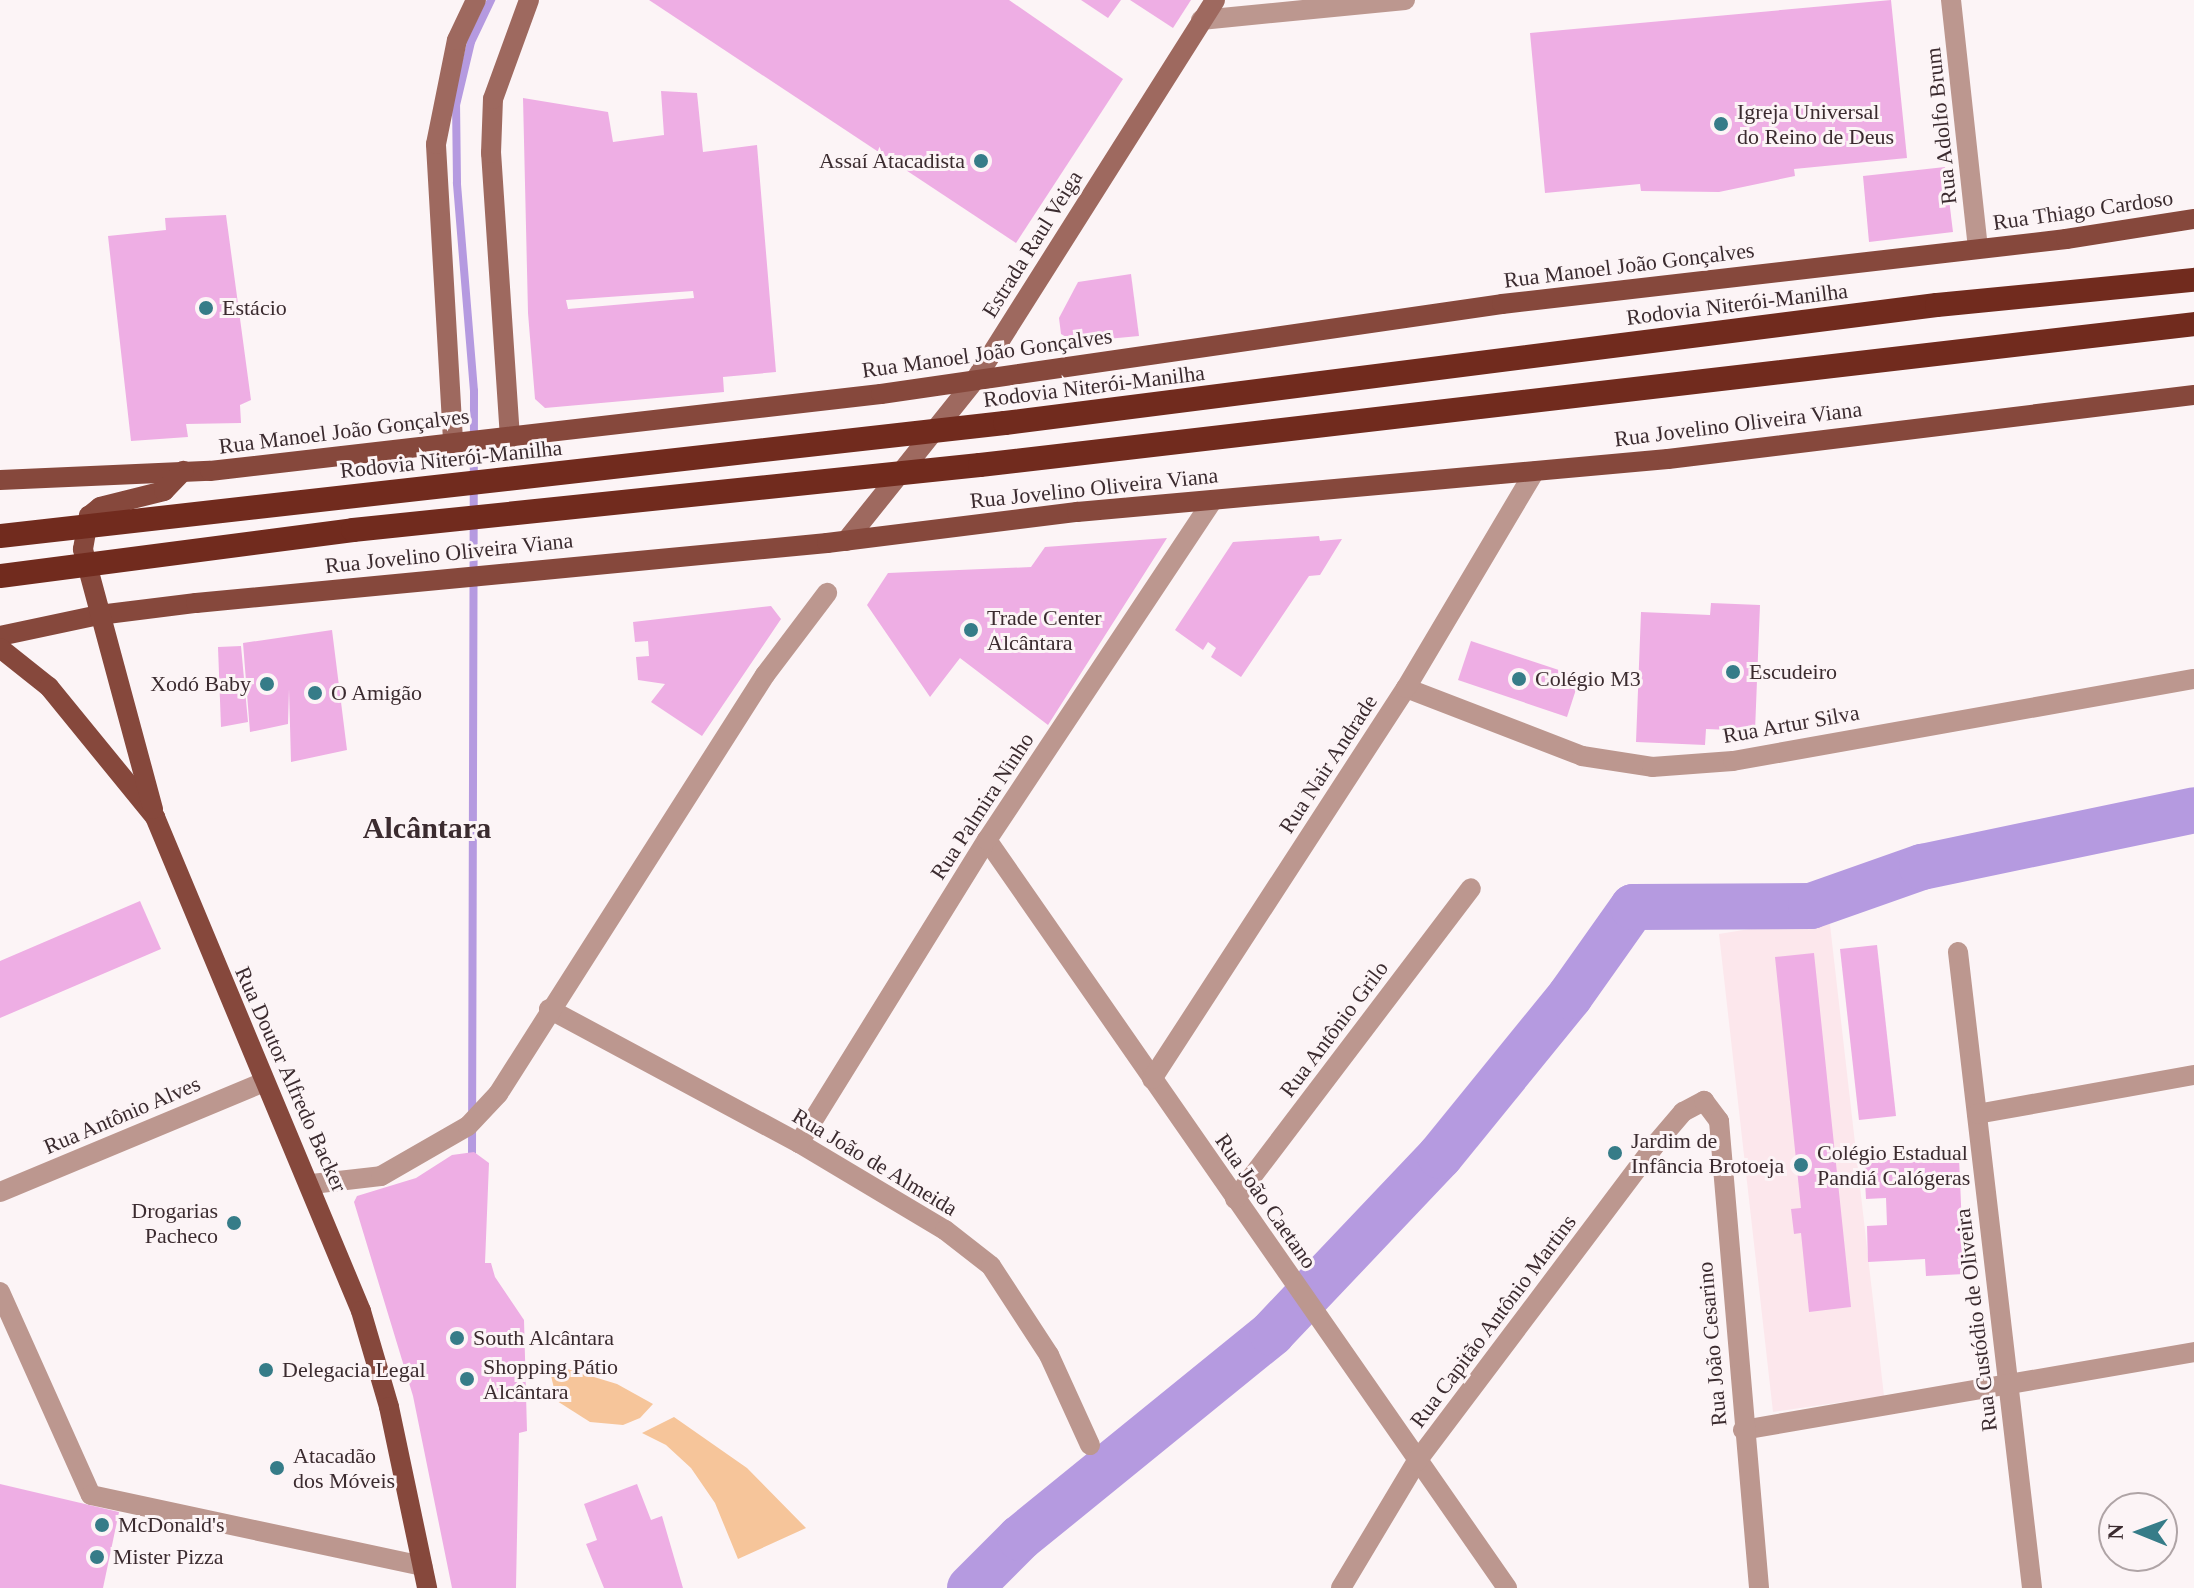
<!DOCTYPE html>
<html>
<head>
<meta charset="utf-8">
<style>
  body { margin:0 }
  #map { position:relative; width:2194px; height:1588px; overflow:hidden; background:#fcf4f6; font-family:"Times New Roman",serif }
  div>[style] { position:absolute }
  .built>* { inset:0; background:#fce7ec }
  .green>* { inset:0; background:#f6c59a }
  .stream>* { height:8px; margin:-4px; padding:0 4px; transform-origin:4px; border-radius:4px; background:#b59ae0 }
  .river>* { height:46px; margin:-23px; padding:0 23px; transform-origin:23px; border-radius:23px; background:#b59ae0 }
  .building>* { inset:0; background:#eeaee4 }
  .street>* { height:20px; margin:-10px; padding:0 10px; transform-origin:10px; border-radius:10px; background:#bc978f }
  .secondary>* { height:20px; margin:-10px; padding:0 10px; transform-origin:10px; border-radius:10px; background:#9e695f }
  .primary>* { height:20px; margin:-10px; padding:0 10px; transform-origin:10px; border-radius:10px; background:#86483c }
  .highway>* { height:24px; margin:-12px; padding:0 12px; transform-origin:12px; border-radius:12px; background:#712b1e }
  .dots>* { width:22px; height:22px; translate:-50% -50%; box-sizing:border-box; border:4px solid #fcf4f6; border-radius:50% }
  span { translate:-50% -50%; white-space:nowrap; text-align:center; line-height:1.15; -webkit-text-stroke:6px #fcf4f6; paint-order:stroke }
  .poi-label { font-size:22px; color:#3b2b2f }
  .left { translate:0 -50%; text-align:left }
  .right { translate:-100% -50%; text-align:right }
  .street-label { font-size:22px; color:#3b2b2f }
  .district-label { font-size:30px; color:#3b2b2f; font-weight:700 }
  .north { position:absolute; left:2098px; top:1492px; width:80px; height:80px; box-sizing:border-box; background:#fcf4f6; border:2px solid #afa4a6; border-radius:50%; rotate:271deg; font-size:22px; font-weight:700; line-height:32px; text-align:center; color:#3b2b2f }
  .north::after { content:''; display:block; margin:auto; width:28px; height:36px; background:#367c88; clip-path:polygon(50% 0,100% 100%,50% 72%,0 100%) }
</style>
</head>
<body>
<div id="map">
  <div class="built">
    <div style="clip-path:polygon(1829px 916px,1884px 1396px,1773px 1412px,1719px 934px)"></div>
  </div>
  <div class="green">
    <div style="clip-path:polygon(548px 1363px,617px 1384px,653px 1404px,640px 1418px,623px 1425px,590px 1422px,557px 1401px)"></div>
    <div style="clip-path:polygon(674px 1417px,747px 1468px,806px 1528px,738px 1559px,715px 1503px,691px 1468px,666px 1445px,642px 1433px)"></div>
  </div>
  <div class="stream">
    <div style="left:472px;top:1160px;width:769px;rotate:-89.85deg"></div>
    <div style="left:474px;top:391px;width:209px;rotate:-94.7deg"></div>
    <div style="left:457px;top:183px;width:78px;rotate:-90.7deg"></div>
    <div style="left:456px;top:105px;width:65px;rotate:-76.6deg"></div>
    <div style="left:471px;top:42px;width:47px;rotate:-64.5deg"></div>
  </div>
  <div class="river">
    <div style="left:970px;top:1588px;width:71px;rotate:-45deg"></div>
    <div style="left:1020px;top:1538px;width:325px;rotate:-39.1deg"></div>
    <div style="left:1272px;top:1333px;width:244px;rotate:-46.5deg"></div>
    <div style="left:1440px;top:1156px;width:206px;rotate:-50.9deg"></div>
    <div style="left:1570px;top:996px;width:109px;rotate:-54.7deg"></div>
    <div style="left:1633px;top:907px;width:178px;rotate:-0.3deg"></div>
    <div style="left:1811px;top:906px;width:118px;rotate:-19.4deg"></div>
    <div style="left:1922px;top:867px;width:278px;rotate:-11.8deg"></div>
  </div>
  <div class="building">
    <div style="clip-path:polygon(649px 0,1009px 0,1123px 79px,1016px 243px)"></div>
    <div style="clip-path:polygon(1081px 0,1121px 0,1108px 18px)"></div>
    <div style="clip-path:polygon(1130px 0,1191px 0,1173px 28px)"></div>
    <div style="clip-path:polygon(1891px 0,1907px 158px,1794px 169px,1795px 176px,1719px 192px,1641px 191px,1640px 184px,1545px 193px,1530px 33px)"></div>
    <div style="clip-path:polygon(evenodd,661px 91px,697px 93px,703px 152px,757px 145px,776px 372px,723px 377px,724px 392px,545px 408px,535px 399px,528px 313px,523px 98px,608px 112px,613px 142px,664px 135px,661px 91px,693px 291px,694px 298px,568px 309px,566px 300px,693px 291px)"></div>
    <div style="clip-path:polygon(1945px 167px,1953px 232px,1869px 242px,1863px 176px)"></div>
    <div style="clip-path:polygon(226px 215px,251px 400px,240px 405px,241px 423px,186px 424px,188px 437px,131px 441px,108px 236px,166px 230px,165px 218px)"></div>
    <div style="clip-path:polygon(1131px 274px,1139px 336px,1075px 342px,1061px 334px,1059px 318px,1078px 282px)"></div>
    <div style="clip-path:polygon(1319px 536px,1320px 541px,1342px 539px,1320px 575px,1309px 576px,1241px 677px,1211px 657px,1216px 648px,1208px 642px,1203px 650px,1175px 630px,1233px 542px)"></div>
    <div style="clip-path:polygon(1167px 538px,1048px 725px,960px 658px,930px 697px,867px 605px,888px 573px,1031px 567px,1045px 547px)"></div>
    <div style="clip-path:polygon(1711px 603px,1760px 605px,1755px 731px,1706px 729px,1705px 745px,1636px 742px,1641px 612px,1710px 615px)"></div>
    <div style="clip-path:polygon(771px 606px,781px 619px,702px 736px,651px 702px,665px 684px,638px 680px,636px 657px,649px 656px,648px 641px,635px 642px,633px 622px)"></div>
    <div style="clip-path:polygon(332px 630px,347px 750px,291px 762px,289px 689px,288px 724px,250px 732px,243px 643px)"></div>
    <div style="clip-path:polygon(1471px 641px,1580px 677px,1567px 717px,1458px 680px)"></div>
    <div style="clip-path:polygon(241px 646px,248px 722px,221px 727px,218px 647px)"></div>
    <div style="clip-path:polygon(140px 901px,161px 949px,0 1018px,0 961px)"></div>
    <div style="clip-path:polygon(1877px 945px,1896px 1116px,1859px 1120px,1840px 949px)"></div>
    <div style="clip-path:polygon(1814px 953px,1851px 1307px,1809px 1312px,1801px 1233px,1794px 1234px,1791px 1209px,1801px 1208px,1775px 957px)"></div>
    <div style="clip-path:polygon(474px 1152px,489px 1163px,485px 1263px,491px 1263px,495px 1277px,524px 1320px,527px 1431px,519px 1433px,516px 1588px,452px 1588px,413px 1396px,354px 1202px,357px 1196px,416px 1178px,452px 1155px)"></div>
    <div style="clip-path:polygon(1959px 1157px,1964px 1274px,1926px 1276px,1925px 1259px,1868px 1262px,1867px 1226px,1887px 1225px,1886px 1198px,1866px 1199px,1864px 1161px)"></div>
    <div style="clip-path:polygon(0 1484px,119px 1512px,103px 1588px,0 1588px)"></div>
    <div style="clip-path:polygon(637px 1484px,651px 1520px,662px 1516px,683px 1588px,604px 1588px,586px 1544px,597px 1540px,584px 1504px)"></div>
  </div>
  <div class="street">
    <div style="left:1951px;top:0;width:249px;rotate:83.8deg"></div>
    <div style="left:1201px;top:20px;width:205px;rotate:-5.6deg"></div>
    <div style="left:1406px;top:688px;width:189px;rotate:21.1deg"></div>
    <div style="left:1582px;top:756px;width:71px;rotate:8.9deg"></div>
    <div style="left:1652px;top:767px;width:81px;rotate:-4.2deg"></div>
    <div style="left:1733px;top:761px;width:468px;rotate:-10.1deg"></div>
    <div style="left:987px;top:840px;width:911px;rotate:55.19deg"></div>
    <div style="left:1958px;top:952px;width:640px;rotate:83.36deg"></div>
    <div style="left:549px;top:1009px;width:284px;rotate:28.2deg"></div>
    <div style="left:799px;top:1143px;width:170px;rotate:30.8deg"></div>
    <div style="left:945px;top:1230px;width:58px;rotate:38deg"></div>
    <div style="left:991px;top:1266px;width:106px;rotate:56.9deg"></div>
    <div style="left:1049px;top:1355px;width:99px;rotate:65.5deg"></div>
    <div style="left:1152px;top:1079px;width:466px;rotate:-57deg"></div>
    <div style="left:1406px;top:688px;width:252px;rotate:-59.3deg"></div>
    <div style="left:1977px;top:1114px;width:220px;rotate:-10.2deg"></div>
    <div style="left:799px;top:1143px;width:357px;rotate:-58.2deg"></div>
    <div style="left:987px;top:840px;width:408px;rotate:-56.4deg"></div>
    <div style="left:312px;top:1184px;width:69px;rotate:-6.6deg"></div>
    <div style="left:381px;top:1176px;width:100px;rotate:-29.9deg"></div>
    <div style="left:468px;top:1126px;width:44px;rotate:-46.8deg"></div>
    <div style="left:498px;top:1094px;width:497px;rotate:-57.5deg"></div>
    <div style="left:765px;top:675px;width:103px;rotate:-52.9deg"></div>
    <div style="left:0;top:1192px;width:284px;rotate:-22.6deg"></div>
    <div style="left:1235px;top:1199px;width:390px;rotate:-52.8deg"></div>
    <div style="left:0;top:1292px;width:222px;rotate:65.9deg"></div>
    <div style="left:91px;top:1495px;width:339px;rotate:12.1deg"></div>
    <div style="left:1743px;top:1430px;width:458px;rotate:-9.8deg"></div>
    <div style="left:1341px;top:1588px;width:148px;rotate:-59.1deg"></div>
    <div style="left:1417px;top:1461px;width:394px;rotate:-53deg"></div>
    <div style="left:1654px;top:1146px;width:45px;rotate:-49.5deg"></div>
    <div style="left:1683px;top:1112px;width:24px;rotate:-28deg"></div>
    <div style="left:1704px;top:1101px;width:25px;rotate:53deg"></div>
    <div style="left:1719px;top:1121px;width:469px;rotate:85.1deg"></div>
  </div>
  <div class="secondary">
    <div style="left:510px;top:438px;width:286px;rotate:-93.8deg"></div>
    <div style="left:491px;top:153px;width:54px;rotate:-87.9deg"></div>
    <div style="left:493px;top:99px;width:105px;rotate:-70deg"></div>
    <div style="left:453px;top:440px;width:296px;rotate:-93.3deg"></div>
    <div style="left:436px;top:144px;width:106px;rotate:-78.6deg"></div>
    <div style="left:457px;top:40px;width:44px;rotate:-64.6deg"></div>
    <div style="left:846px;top:541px;width:206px;rotate:-51.3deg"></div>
    <div style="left:975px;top:380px;width:449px;rotate:-57.7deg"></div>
  </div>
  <div class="primary">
    <div style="left:0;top:480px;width:210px;rotate:-2.5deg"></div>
    <div style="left:210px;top:471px;width:675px;rotate:-6.55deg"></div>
    <div style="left:881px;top:394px;width:627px;rotate:-8.25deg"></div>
    <div style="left:1502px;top:304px;width:568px;rotate:-6.57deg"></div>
    <div style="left:2066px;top:239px;width:130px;rotate:-8.9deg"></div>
    <div style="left:0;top:636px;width:101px;rotate:-12deg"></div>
    <div style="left:99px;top:615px;width:98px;rotate:-7.1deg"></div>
    <div style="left:196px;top:603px;width:634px;rotate:-5.43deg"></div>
    <div style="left:827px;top:543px;width:252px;rotate:-7.1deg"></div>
    <div style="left:1077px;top:512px;width:593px;rotate:-5.12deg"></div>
    <div style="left:1668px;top:459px;width:530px;rotate:-6.94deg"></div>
    <div style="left:0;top:648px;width:63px;rotate:38.5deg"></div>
    <div style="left:49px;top:687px;width:168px;rotate:50.8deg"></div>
    <div style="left:155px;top:817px;width:535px;rotate:67.36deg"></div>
    <div style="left:361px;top:1311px;width:100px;rotate:73.7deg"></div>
    <div style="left:389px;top:1407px;width:185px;rotate:78.1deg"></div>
    <div style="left:153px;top:809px;width:269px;rotate:-105.1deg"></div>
    <div style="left:83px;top:549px;width:34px;rotate:-80deg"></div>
    <div style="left:89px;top:516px;width:14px;rotate:-39deg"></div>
    <div style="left:100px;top:507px;width:66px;rotate:-14deg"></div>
    <div style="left:164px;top:491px;width:28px;rotate:-46deg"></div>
  </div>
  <div class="highway">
    <div style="left:0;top:536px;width:1011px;rotate:-6.42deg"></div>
    <div style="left:1005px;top:423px;width:939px;rotate:-7.22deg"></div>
    <div style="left:1937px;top:305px;width:258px;rotate:-5.6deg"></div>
    <div style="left:0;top:576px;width:356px;rotate:-7.4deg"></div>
    <div style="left:353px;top:530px;width:630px;rotate:-5.92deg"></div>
    <div style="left:980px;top:465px;width:1222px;rotate:-6.62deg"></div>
  </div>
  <div class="dots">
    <div style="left:1721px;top:124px;background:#367c88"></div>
    <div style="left:981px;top:161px;background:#367c88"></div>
    <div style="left:206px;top:308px;background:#367c88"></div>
    <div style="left:971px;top:630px;background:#367c88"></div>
    <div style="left:1733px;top:672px;background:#367c88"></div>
    <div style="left:1519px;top:679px;background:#367c88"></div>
    <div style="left:267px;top:684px;background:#367c88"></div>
    <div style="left:315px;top:693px;background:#367c88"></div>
    <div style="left:1615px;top:1153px;background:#367c88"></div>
    <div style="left:1801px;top:1165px;background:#367c88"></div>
    <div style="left:234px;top:1223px;background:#367c88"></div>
    <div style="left:457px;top:1338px;background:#367c88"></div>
    <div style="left:266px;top:1370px;background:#367c88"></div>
    <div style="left:467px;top:1379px;background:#367c88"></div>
    <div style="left:277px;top:1468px;background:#367c88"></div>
    <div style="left:102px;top:1525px;background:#367c88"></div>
    <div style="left:97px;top:1557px;background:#367c88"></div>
  </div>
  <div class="poi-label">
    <span class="left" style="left:1737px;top:124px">Igreja Universal<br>do Reino de Deus</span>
    <span class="right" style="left:965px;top:161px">Assaí Atacadista</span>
    <span class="left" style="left:222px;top:308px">Estácio</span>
    <span class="left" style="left:987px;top:630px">Trade Center<br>Alcântara</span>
    <span class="left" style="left:1749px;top:672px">Escudeiro</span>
    <span class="left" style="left:1535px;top:679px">Colégio M3</span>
    <span class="right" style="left:251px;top:684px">Xodó Baby</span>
    <span class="left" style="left:331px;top:693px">O Amigão</span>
    <span class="left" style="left:1631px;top:1153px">Jardim de<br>Infância Brotoeja</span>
    <span class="left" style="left:1817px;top:1165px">Colégio Estadual<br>Pandiá Calógeras</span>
    <span class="right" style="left:218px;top:1223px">Drogarias<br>Pacheco</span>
    <span class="left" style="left:473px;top:1338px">South Alcântara</span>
    <span class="left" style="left:483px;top:1379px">Shopping Pátio<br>Alcântara</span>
    <span class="left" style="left:282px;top:1370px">Delegacia Legal</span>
    <span class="left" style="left:293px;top:1468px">Atacadão<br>dos Móveis</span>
    <span class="left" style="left:118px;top:1525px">McDonald's</span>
    <span class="left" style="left:113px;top:1557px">Mister Pizza</span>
  </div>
  <div class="street-label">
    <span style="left:1941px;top:126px;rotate:-96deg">Rua Adolfo Brum</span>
    <span style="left:2083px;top:210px;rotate:-8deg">Rua Thiago Cardoso</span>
    <span style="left:1032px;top:244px;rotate:-58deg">Estrada Raul Veiga</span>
    <span style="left:1629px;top:265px;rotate:-7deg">Rua Manoel João Gonçalves</span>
    <span style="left:1737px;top:304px;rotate:-7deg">Rodovia Niterói-Manilha</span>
    <span style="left:987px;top:353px;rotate:-8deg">Rua Manoel João Gonçalves</span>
    <span style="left:1094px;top:386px;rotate:-7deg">Rodovia Niterói-Manilha</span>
    <span style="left:1738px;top:424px;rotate:-7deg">Rua Jovelino Oliveira Viana</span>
    <span style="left:344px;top:431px;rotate:-7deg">Rua Manoel João Gonçalves</span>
    <span style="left:451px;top:459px;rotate:-6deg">Rodovia Niterói-Manilha</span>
    <span style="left:1094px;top:488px;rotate:-6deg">Rua Jovelino Oliveira Viana</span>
    <span style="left:449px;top:553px;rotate:-6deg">Rua Jovelino Oliveira Viana</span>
    <span style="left:1791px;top:724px;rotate:-10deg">Rua Artur Silva</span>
    <span style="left:1328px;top:764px;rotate:-57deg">Rua Nair Andrade</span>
    <span style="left:982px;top:806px;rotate:-57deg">Rua Palmira Ninho</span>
    <span style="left:1334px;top:1029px;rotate:-53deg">Rua Antônio Grilo</span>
    <span style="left:291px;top:1079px;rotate:66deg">Rua Doutor Alfredo Backer</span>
    <span style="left:122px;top:1115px;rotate:-23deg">Rua Antônio Alves</span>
    <span style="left:875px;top:1162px;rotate:31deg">Rua João de Almeida</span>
    <span style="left:1266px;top:1201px;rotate:55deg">Rua João Caetano</span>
    <span style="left:1976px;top:1320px;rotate:-97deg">Rua Custódio de Oliveira</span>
    <span style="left:1493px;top:1321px;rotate:-53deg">Rua Capitão Antônio Martins</span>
    <span style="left:1712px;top:1344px;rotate:-95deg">Rua João Cesarino</span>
  </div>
  <div class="district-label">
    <span style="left:427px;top:828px">Alcântara</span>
  </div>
  <div class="north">N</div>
</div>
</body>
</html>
